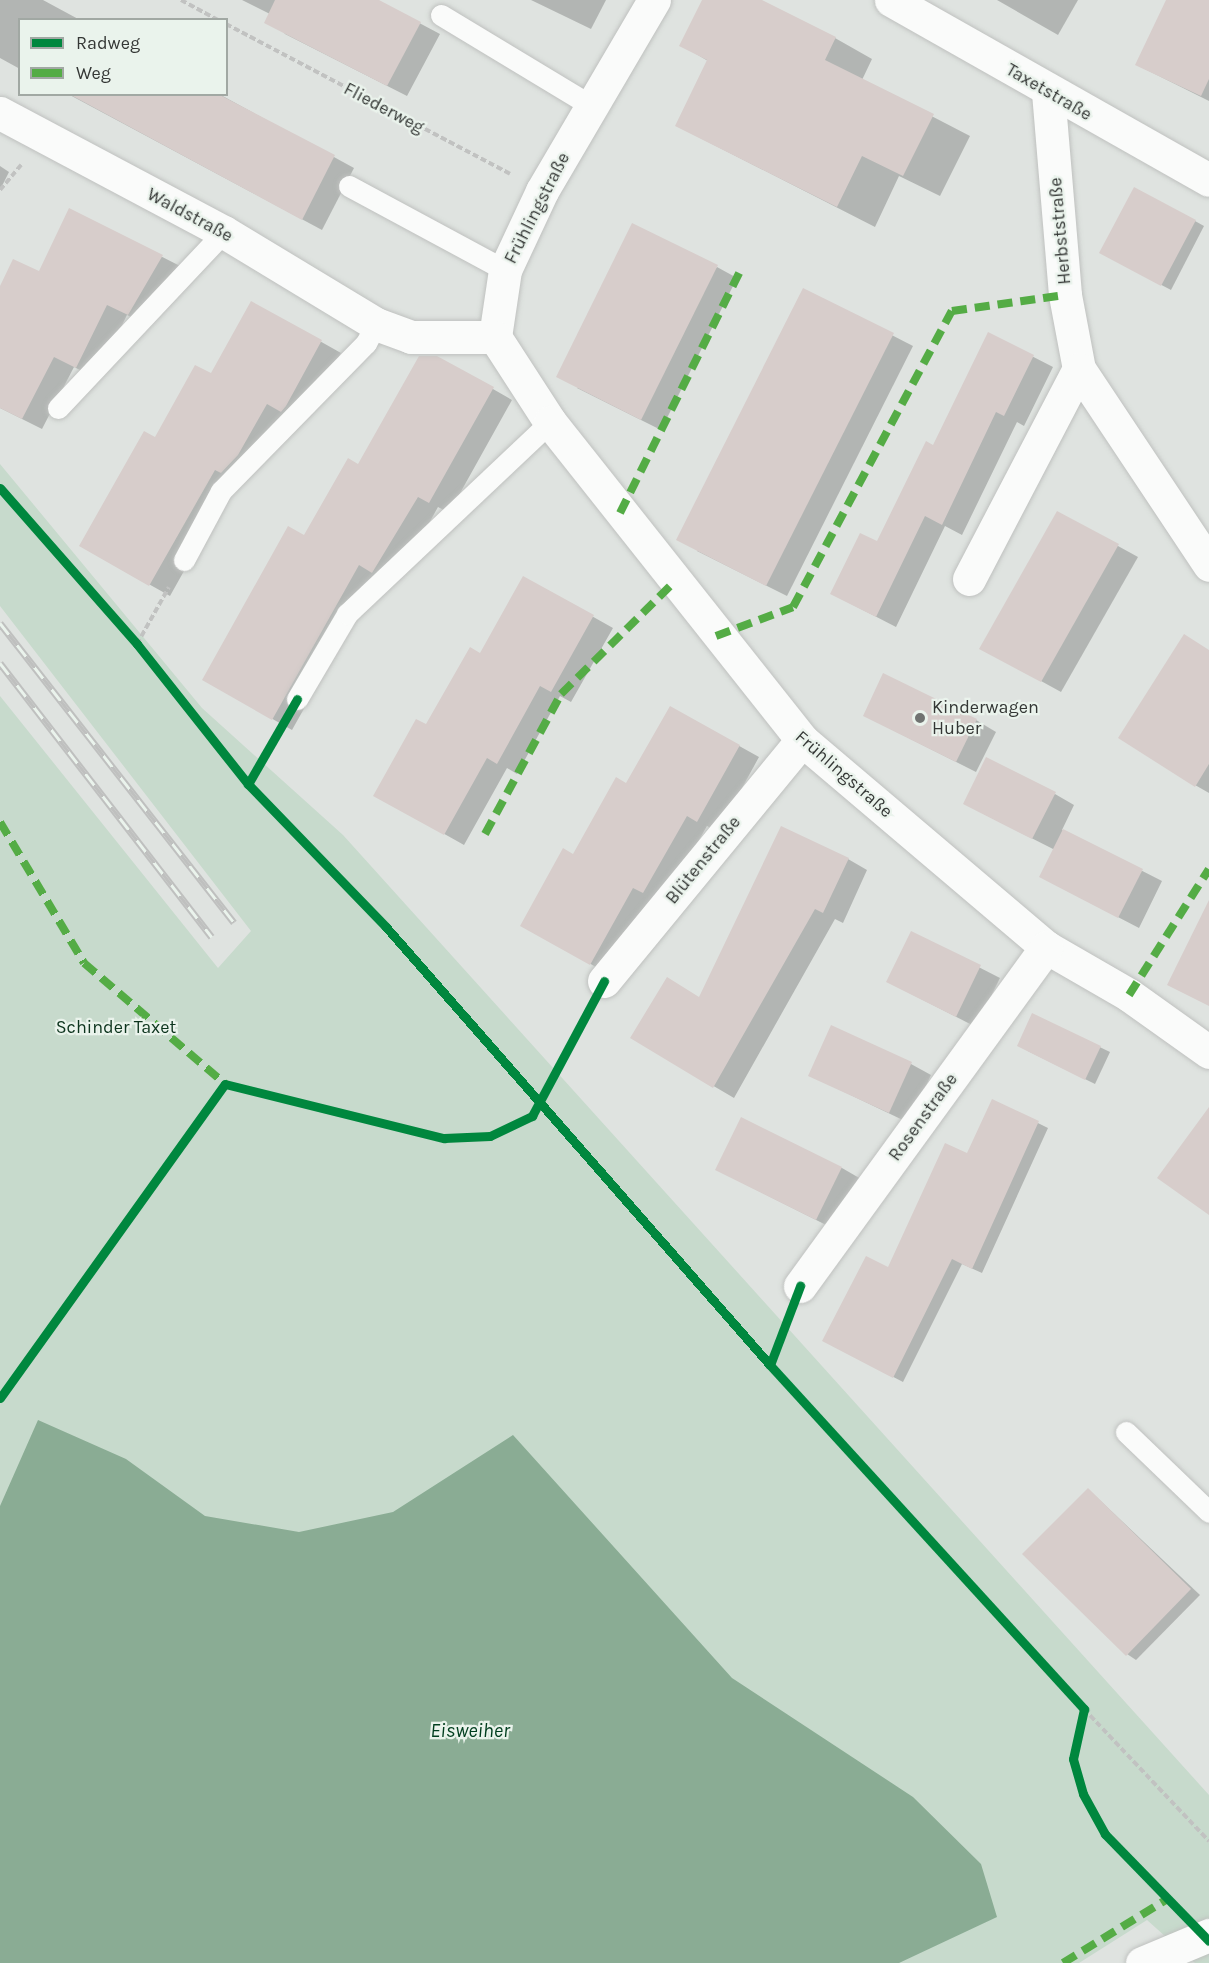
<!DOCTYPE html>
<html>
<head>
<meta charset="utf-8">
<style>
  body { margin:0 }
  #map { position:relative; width:1209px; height:1963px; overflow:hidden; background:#dfe3e0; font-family:Karla,sans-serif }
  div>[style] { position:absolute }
  .green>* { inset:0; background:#c7dacc }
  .water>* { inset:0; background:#8aac94 }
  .shadow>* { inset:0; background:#0003 }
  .building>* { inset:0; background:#d7cdcb }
  .path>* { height:4px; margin-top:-2px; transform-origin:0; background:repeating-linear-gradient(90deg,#c1c2c1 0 6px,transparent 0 9px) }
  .roads { filter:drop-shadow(0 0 2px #bfc1bf) drop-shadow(0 0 2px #bfc1bf) }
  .service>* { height:21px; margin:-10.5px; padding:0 10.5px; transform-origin:10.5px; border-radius:10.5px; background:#fafbfa }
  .minor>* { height:33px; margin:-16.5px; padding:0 16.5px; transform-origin:16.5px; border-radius:16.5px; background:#fafbfa }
  .rail>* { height:7px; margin-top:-3.5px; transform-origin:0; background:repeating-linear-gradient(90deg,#eaf3ec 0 14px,#bfc0bf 0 28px); box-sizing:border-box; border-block:2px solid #bfc0bf }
  .quiet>* { height:8px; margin-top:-4px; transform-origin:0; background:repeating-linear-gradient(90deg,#54ac45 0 15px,transparent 0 23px) }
  .cycleway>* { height:9px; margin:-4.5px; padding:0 4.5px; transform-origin:4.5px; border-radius:4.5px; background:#00873e }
  .dots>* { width:16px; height:16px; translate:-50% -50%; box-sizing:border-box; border:3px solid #eaf3ec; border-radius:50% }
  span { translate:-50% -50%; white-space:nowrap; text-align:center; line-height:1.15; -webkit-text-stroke:4.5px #eaf3ec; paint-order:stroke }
  .street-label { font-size:18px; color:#343735 }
  .poi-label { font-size:18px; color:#343735 }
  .left { translate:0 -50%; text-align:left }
  .park-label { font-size:18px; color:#0c341d }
  .water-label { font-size:20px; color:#003e1e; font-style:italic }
  .legend { position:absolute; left:18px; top:18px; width:210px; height:78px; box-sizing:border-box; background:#eaf3ec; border:2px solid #a1a8a3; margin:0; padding:8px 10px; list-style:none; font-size:18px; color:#343735 }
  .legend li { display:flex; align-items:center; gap:12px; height:30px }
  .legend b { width:30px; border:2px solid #a1a8a3 }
</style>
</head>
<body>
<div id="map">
  <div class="green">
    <div style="clip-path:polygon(0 464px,202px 708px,343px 835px,1209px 1795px,1209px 1963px,1195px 1963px,1147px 1920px,1079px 1963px,0 1963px,0 696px,218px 968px,251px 931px,0 606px)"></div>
  </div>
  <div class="water">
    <div style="clip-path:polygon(38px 1420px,126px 1459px,205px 1516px,299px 1532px,393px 1512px,513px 1435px,732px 1678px,913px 1797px,981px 1864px,997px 1917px,899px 1963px,0 1963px,0 1506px)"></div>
  </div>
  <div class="shadow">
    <div style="clip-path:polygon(0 0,43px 0,80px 20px,20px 20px,20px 69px,0 58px)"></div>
    <div style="clip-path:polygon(242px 0,376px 0,440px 34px,407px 96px,285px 34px,270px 14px)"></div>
    <div style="clip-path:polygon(531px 0,606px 0,591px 29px)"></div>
    <div style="clip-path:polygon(703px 0,759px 0,835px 38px,872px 59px,862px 80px,970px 136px,940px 196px,899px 176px,875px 227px,677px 126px,708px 61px,681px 45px)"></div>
    <div style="clip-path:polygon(997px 0,1078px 0,1058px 35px)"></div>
    <div style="clip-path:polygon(1168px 0,1209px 4px,1209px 101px,1137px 65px)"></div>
    <div style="clip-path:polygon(68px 94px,219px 94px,354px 168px,322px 230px)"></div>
    <div style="clip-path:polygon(0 166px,9px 172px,0 190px)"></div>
    <div style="clip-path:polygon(70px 210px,182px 267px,148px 325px,127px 315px,96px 378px,74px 367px,42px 429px,0 408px,0 289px,39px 273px)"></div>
    <div style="clip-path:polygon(1195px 221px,1204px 226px,1171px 290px,1110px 258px)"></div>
    <div style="clip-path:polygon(717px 267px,737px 278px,661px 430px,577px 388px)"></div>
    <div style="clip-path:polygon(804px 290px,913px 346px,787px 596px,697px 551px)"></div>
    <div style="clip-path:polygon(252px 303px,341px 353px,306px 418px,235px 480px,170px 596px,81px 546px,156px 439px,212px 375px)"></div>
    <div style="clip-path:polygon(989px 334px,1053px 367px,1024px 426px,1017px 422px,962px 535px,945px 526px,896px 627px,832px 594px,878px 543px,934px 447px)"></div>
    <div style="clip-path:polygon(437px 357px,512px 400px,449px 513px,438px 507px,400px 576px,379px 575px,292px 730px,204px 680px)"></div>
    <div style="clip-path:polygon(1058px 513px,1138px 557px,1061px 692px,1001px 659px)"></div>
    <div style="clip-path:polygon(524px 578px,613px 628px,571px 702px,560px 696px,517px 774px,507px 768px,464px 845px,375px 795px,481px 655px)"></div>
    <div style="clip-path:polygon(1209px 651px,1209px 793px,1195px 785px)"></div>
    <div style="clip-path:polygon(671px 708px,759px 757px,718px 832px,707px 826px,663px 903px,610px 975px,522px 925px,627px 785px)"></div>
    <div style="clip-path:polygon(865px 716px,976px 720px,996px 732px,976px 772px)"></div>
    <div style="clip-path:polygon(1055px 794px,1074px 805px,1062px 830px,1162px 881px,1139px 928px,1041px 877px,1055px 850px,984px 814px)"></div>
    <div style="clip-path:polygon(848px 859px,867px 870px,843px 923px,835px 919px,734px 1098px,632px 1038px,700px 999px)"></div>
    <div style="clip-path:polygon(912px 933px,1000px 978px,976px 1027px,888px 982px)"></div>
    <div style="clip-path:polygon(1033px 1015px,1110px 1052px,1095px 1084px,1028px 1051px)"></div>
    <div style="clip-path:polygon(911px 1064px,931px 1075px,909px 1123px,809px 1075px)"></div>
    <div style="clip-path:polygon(993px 1101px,1048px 1128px,982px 1273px,962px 1264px,903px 1382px,834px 1346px,968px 1155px)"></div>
    <div style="clip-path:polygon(842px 1168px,861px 1179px,836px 1230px,717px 1170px)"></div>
    <div style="clip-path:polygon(1088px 1489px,1200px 1595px,1136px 1660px,1127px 1654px)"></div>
  </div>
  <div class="building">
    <div style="clip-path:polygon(275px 0,379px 0,421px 22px,387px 86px,264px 23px)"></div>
    <div style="clip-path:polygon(702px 0,762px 0,836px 37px,825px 60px,934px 114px,903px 176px,862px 156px,837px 207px,675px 126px,707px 60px,679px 46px)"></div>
    <div style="clip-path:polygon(1166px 0,1209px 0,1209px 79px,1201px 96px,1135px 65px)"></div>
    <div style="clip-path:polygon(69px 94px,218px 94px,335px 155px,302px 220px)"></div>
    <div style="clip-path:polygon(1134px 187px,1196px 220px,1161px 286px,1099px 253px)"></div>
    <div style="clip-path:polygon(69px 208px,163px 255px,128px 315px,107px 305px,76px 368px,54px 357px,22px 419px,0 408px,0 286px,13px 259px,39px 271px)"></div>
    <div style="clip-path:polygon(632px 223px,718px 265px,641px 420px,556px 377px)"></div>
    <div style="clip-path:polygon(803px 288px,894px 333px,766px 586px,676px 540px)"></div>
    <div style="clip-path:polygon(251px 301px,322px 340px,286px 406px,281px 412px,267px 404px,238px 455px,221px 473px,215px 470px,149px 586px,79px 546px,144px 431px,155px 437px,195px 365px,211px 373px)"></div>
    <div style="clip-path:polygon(988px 332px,1034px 355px,1004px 416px,996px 412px,942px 525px,925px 516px,876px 617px,830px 594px,860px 533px,877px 541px,926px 441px,933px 445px)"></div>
    <div style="clip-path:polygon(419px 356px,437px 356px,494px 387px,429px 503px,418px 497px,372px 573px,359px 565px,272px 720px,202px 680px,288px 526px,304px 535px,348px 458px,358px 464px)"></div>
    <div style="clip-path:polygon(1057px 511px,1119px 544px,1041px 682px,979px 649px)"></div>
    <div style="clip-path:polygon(523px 576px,594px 615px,551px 692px,540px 686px,497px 764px,487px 758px,444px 835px,373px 796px,416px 719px,426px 724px,470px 647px,480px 653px)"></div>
    <div style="clip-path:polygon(1184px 634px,1209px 650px,1209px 764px,1195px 787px,1118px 738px)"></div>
    <div style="clip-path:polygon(883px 673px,977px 719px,956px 762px,863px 716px)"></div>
    <div style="clip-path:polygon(670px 706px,740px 745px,697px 822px,687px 816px,643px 893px,633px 888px,590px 965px,520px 926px,563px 848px,573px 854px,616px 777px,626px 783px)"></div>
    <div style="clip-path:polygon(986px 757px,1056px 792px,1032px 839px,963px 804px)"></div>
    <div style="clip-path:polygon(781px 826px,849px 858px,823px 913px,815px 909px,713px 1088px,630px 1038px,667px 977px,699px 997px)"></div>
    <div style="clip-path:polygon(1063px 829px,1143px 869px,1118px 918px,1039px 877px)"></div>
    <div style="clip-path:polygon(1209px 900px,1209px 1006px,1167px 985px)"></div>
    <div style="clip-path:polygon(911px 931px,981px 965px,956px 1017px,886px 982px)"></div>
    <div style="clip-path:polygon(1032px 1013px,1101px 1046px,1085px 1080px,1017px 1046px)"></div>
    <div style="clip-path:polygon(831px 1025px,912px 1062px,889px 1113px,808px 1076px)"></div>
    <div style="clip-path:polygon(992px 1099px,1039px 1121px,972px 1269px,952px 1259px,893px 1378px,822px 1341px,866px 1256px,888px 1267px,945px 1143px,967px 1153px)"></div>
    <div style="clip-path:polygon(1209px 1107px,1209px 1215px,1157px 1178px)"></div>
    <div style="clip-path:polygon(741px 1117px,842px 1167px,816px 1220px,715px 1170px)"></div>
    <div style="clip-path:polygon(1088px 1488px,1191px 1589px,1126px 1656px,1022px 1554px)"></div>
  </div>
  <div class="path">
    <div style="left:181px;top:0;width:42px;rotate:28.4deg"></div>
    <div style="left:226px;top:24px;width:321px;rotate:27.8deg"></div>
    <div style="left:0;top:190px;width:33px;rotate:-50deg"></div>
    <div style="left:137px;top:644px;width:65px;rotate:-60.7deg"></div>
    <div style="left:1084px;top:1709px;width:182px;rotate:46.6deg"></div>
  </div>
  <div class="roads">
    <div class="service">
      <div style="left:441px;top:15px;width:176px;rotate:31.1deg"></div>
      <div style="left:349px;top:186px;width:177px;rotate:28.3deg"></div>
      <div style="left:58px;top:408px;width:242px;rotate:-46.7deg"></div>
      <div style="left:184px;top:560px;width:78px;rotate:-61.8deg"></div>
      <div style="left:221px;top:491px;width:207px;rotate:-45.6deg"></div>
      <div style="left:366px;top:343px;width:21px;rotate:-62deg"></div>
      <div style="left:297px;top:699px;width:99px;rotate:-59.5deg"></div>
      <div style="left:347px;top:614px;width:279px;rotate:-43.4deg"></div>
      <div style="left:1126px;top:1432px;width:115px;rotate:43.9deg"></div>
    </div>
    <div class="minor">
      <div style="left:654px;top:0;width:221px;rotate:120.4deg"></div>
      <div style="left:542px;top:191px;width:87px;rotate:115.1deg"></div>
      <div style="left:505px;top:270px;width:68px;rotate:98.5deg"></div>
      <div style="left:495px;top:337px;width:101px;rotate:57.1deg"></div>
      <div style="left:550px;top:422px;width:406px;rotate:51.6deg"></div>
      <div style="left:802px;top:740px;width:320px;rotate:40.3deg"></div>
      <div style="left:1046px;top:947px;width:96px;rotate:30deg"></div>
      <div style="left:1129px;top:995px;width:98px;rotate:35.5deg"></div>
      <div style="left:891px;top:0;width:365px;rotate:29.5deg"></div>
      <div style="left:1048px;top:92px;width:204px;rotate:85.2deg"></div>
      <div style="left:1065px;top:295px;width:75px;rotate:79.3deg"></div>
      <div style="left:1079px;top:369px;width:235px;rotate:56.4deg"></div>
      <div style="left:0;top:113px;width:254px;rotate:28deg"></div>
      <div style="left:224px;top:232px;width:178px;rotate:31.2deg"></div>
      <div style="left:376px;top:324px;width:37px;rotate:20deg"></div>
      <div style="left:411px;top:337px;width:84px"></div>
      <div style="left:969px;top:579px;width:237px;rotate:-62.4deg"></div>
      <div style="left:604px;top:981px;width:312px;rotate:-50.6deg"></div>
      <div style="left:800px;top:1286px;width:419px;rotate:-54deg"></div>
      <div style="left:1142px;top:1963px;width:73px;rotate:-22.7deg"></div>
    </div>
  </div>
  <div class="rail">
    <div style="left:0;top:623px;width:380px;rotate:52deg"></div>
    <div style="left:0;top:663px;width:346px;rotate:52.3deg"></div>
  </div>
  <div class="quiet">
    <div style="left:620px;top:513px;width:268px;rotate:-63.6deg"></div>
    <div style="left:716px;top:636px;width:82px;rotate:-20.6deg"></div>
    <div style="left:793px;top:607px;width:336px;rotate:-61.8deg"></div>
    <div style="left:952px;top:311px;width:114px;rotate:-8.1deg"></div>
    <div style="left:0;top:822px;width:164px;rotate:59.2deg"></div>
    <div style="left:84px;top:963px;width:186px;rotate:40.6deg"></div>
    <div style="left:485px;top:834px;width:159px;rotate:-61.5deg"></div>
    <div style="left:561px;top:694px;width:159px;rotate:-44.7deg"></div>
    <div style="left:1129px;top:995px;width:149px;rotate:-57.6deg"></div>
    <div style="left:1063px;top:1963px;width:121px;rotate:-31.5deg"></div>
  </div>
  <div class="cycleway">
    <div style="left:0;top:488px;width:208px;rotate:48.7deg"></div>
    <div style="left:137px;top:644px;width:179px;rotate:51.6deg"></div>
    <div style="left:248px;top:784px;width:199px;rotate:46deg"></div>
    <div style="left:386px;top:927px;width:582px;rotate:48.76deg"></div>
    <div style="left:770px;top:1365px;width:466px;rotate:47.6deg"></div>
    <div style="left:1084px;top:1709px;width:51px;rotate:102.4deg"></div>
    <div style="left:1073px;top:1759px;width:36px;rotate:74deg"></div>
    <div style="left:1083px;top:1794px;width:46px;rotate:61.2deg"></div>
    <div style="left:1105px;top:1834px;width:149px;rotate:45.8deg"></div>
    <div style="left:248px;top:784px;width:98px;rotate:-60deg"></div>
    <div style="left:770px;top:1365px;width:85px;rotate:-69.2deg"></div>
    <div style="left:0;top:1398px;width:386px;rotate:-54.4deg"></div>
    <div style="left:225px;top:1084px;width:226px;rotate:13.9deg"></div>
    <div style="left:444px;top:1138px;width:46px;rotate:-2.5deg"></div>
    <div style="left:490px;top:1136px;width:47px;rotate:-25.5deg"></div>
    <div style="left:532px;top:1116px;width:153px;rotate:-61.9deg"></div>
  </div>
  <div class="dots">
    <div style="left:920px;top:718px;background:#707371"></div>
  </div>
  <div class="street-label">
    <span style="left:1049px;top:92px;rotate:30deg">Taxetstraße</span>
    <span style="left:384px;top:108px;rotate:28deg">Fliederweg</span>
    <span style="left:537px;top:208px;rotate:-63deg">Frühlingstraße</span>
    <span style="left:190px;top:215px;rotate:28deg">Waldstraße</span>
    <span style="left:1060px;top:231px;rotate:-95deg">Herbststraße</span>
    <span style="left:844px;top:774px;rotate:41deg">Frühlingstraße</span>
    <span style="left:703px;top:860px;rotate:-51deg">Blütenstraße</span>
    <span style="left:923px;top:1117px;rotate:-54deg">Rosenstraße</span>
  </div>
  <div class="poi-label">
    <span class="left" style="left:932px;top:718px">Kinderwagen<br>Huber</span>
  </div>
  <div class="park-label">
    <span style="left:116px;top:1027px">Schinder Taxet</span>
  </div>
  <div class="water-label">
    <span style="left:470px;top:1730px">Eisweiher</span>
  </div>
  <ul class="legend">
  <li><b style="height:8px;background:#00873e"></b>Radweg</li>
  <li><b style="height:8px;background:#54ac45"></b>Weg</li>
  </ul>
</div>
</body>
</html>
